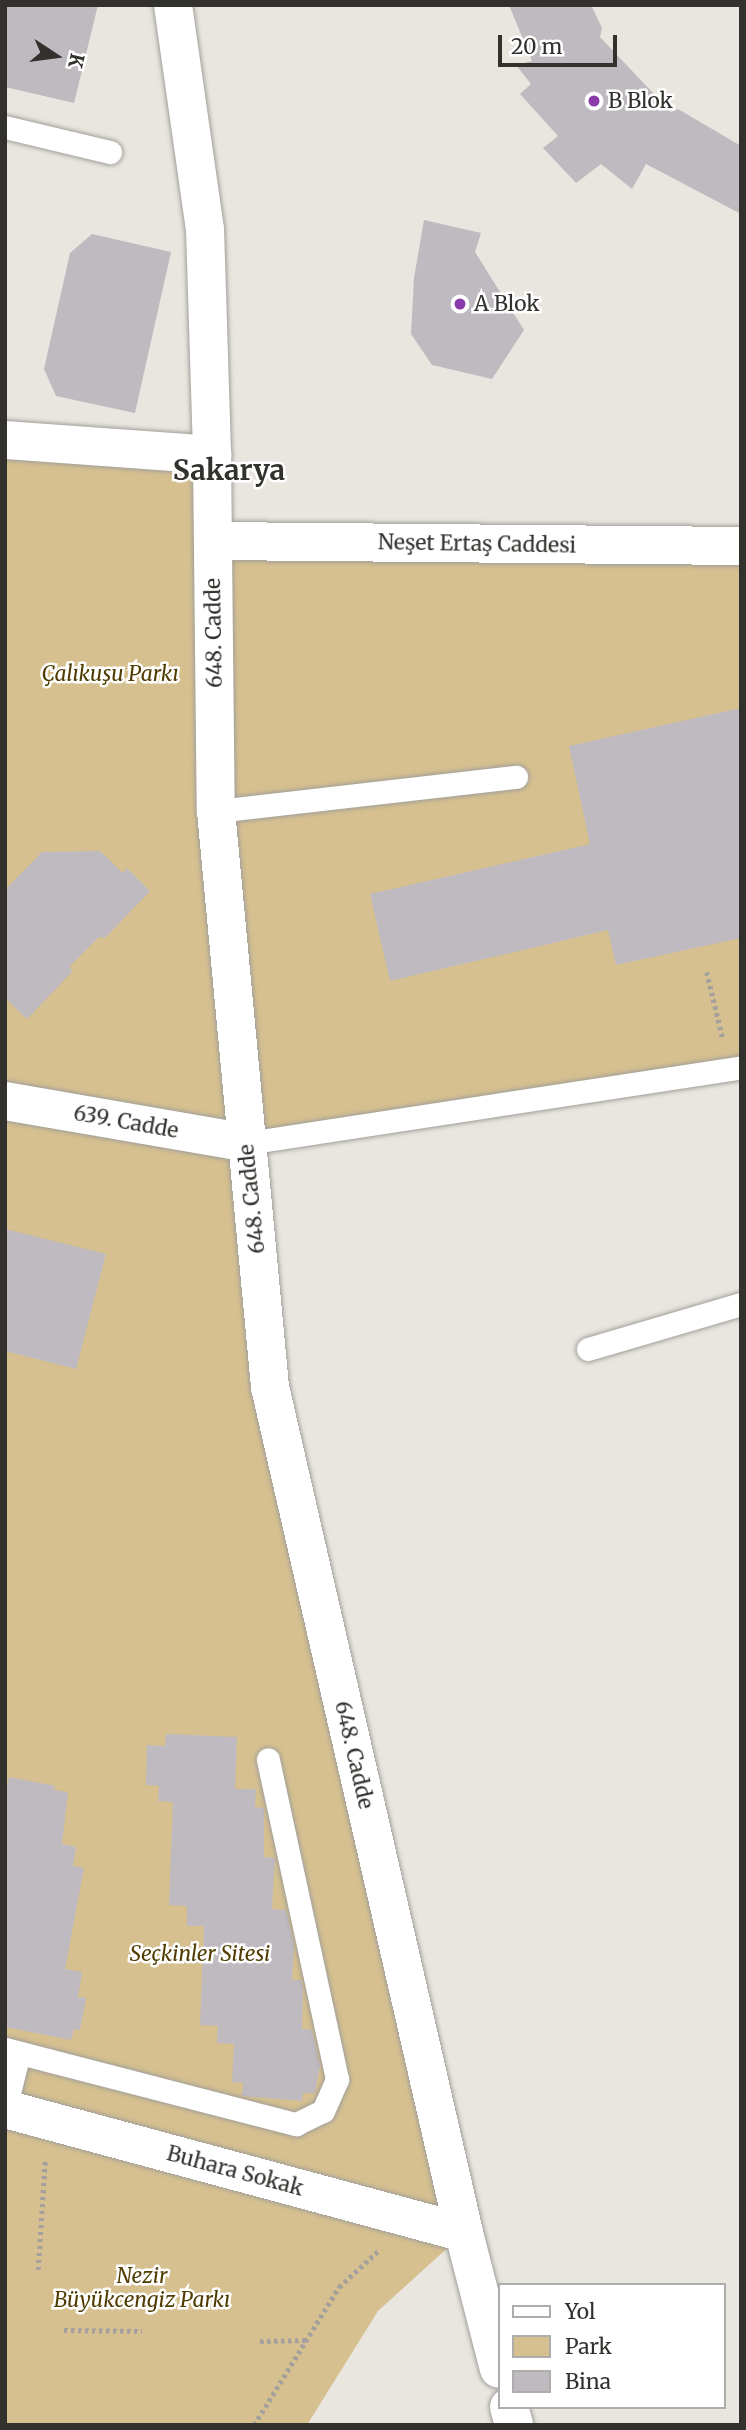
<!DOCTYPE html>
<html>
<head>
<meta charset="utf-8">
<style>
  body { margin:0 }
  #map { position:relative; width:746px; height:2430px; overflow:hidden; background:#e9e6e0; font-family:Merriweather,serif }
  div>[style] { position:absolute }
  .green>* { inset:0; background:#d6c090 }
  .building>* { inset:0; background:#bebac0 }
  .path>* { height:4.5px; margin-top:-2.25px; transform-origin:0; background:repeating-linear-gradient(90deg,#a4a19d 0 3.5px,transparent 0 7px) }
  .roads { filter:drop-shadow(0 0 2px #a19f99) drop-shadow(0 0 2px #a19f99) }
  .service>* { height:23px; margin:-11.5px; padding:0 11.5px; transform-origin:11.5px; border-radius:11.5px; background:#fff }
  .minor>* { height:38px; margin:-19px; padding:0 19px; transform-origin:19px; border-radius:19px; background:#fff }
  .tertiary>* { height:38px; margin:-19px; padding:0 19px; transform-origin:19px; border-radius:19px; background:#fff }
  .dots>* { width:19px; height:19px; translate:-50% -50%; box-sizing:border-box; border:4px solid #fff; border-radius:50% }
  span { translate:-50% -50%; white-space:nowrap; text-align:center; line-height:1.15; -webkit-text-stroke:5px #fff; paint-order:stroke }
  .poi-label { font-size:21px; color:#32312e }
  .left { translate:0 -50%; text-align:left }
  .street-label { font-size:21px; color:#32312e }
  .park-label { font-size:21px; color:#503c00; font-style:italic }
  .district-label { font-size:28px; color:#32312e; font-weight:700 }
  .frame { position:absolute; inset:0; border:7px solid #32312e; pointer-events:none }
  .legend { position:absolute; left:498px; top:2283px; width:228px; height:126px; box-sizing:border-box; background:#fff; border:2px solid #adadab; margin:0; padding:9px 12px; list-style:none; font-size:21px; color:#32312e }
  .legend li { display:flex; align-items:center; gap:14px; height:35px }
  .legend b { width:35px; border:2px solid #adadab }
  .north { position:absolute; left:21px; top:21px; width:70px; height:70px; -webkit-text-stroke:5px #fff; paint-order:stroke; rotate:103deg; font-size:19px; font-weight:700; line-height:28px; text-align:center; color:#32312e }
  .north::after { content:''; display:block; margin:auto; width:24px; height:32px; background:#32312e; clip-path:polygon(50% 0,100% 100%,50% 72%,0 100%) }
  .scale { position:absolute; left:498px; top:35px; width:119px; height:32px; box-sizing:border-box; border:4px solid #32312e; border-top:0; padding-left:9px; font-size:21px; line-height:24px; white-space:nowrap; color:#32312e; -webkit-text-stroke:5px #fff; paint-order:stroke }
</style>
</head>
<body>
<div id="map">
  <div class="green">
    <div style="clip-path:polygon(5px 440px,212px 455px,213px 541px,741px 546px,741px 1067px,247px 1143px,270px 1387px,464px 2233px,378px 2311px,307px 2425px,5px 2425px)"></div>
  </div>
  <div class="building">
    <div style="clip-path:polygon(5px 5px,98px 5px,74px 103px,5px 87px)"></div>
    <div style="clip-path:polygon(509px 5px,591px 5px,602px 28px,600px 37px,671px 112px,678px 109px,741px 146px,741px 214px,646px 164px,632px 189px,601px 164px,576px 183px,543px 148px,558px 136px,520px 94px,531px 84px,516px 65px,532px 61px)"></div>
    <div style="clip-path:polygon(424px 220px,481px 233px,475px 252px,524px 330px,492px 379px,432px 365px,411px 334px,414px 278px)"></div>
    <div style="clip-path:polygon(92px 234px,171px 252px,135px 413px,56px 396px,44px 369px,70px 253px)"></div>
    <div style="clip-path:polygon(741px 708px,741px 938px,616px 965px,608px 930px,390px 981px,370px 894px,590px 844px,569px 746px)"></div>
    <div style="clip-path:polygon(100px 851px,123px 873px,127px 868px,150px 891px,105px 938px,99px 937px,70px 966px,72px 972px,27px 1019px,5px 998px,5px 890px,42px 852px)"></div>
    <div style="clip-path:polygon(5px 1229px,106px 1254px,76px 1369px,5px 1351px)"></div>
    <div style="clip-path:polygon(166px 1734px,237px 1737px,235px 1789px,256px 1789px,255px 1807px,264px 1808px,264px 1857px,275px 1858px,272px 1909px,286px 1910px,294px 1944px,292px 1980px,301px 1980px,303px 1987px,302px 2029px,312px 2030px,320px 2065px,315px 2093px,303px 2093px,302px 2101px,242px 2096px,243px 2083px,232px 2082px,234px 2044px,217px 2043px,218px 2026px,200px 2025px,204px 1926px,187px 1926px,187px 1906px,169px 1905px,173px 1802px,158px 1801px,159px 1786px,146px 1785px,147px 1745px,165px 1746px)"></div>
    <div style="clip-path:polygon(9px 1777px,55px 1786px,54px 1790px,68px 1792px,62px 1844px,76px 1847px,73px 1866px,84px 1868px,65px 1969px,82px 1972px,78px 1997px,86px 1998px,80px 2030px,74px 2029px,71px 2040px,5px 2027px,5px 1794px)"></div>
  </div>
  <div class="path">
    <div style="left:707px;top:972px;width:69px;rotate:76.6deg"></div>
    <div style="left:38px;top:2270px;width:110px;rotate:-86.4deg"></div>
    <div style="left:64px;top:2330px;width:78px;rotate:0.7deg"></div>
    <div style="left:260px;top:2341px;width:47px;rotate:-1.2deg"></div>
    <div style="left:254px;top:2425px;width:162px;rotate:-58.4deg"></div>
    <div style="left:339px;top:2287px;width:53px;rotate:-42.7deg"></div>
  </div>
  <div class="roads">
    <div class="service">
      <div style="left:5px;top:127px;width:108px;rotate:13.4deg"></div>
      <div style="left:216px;top:811px;width:302px;rotate:-6.5deg"></div>
      <div style="left:247px;top:1143px;width:500px;rotate:-8.7deg"></div>
      <div style="left:588px;top:1349px;width:159px;rotate:-16.4deg"></div>
      <div style="left:5px;top:2049px;width:301px;rotate:14.5deg"></div>
      <div style="left:296px;top:2124px;width:30px;rotate:-26deg"></div>
      <div style="left:323px;top:2111px;width:35px;rotate:-66deg"></div>
      <div style="left:337px;top:2079px;width:327px;rotate:-102.2deg"></div>
      <div style="left:5px;top:2109px;width:58px;rotate:-76deg"></div>
    </div>
    <div class="minor">
      <div style="left:5px;top:440px;width:208px;rotate:4.1deg"></div>
      <div style="left:213px;top:541px;width:528px;rotate:0.54deg"></div>
      <div style="left:5px;top:1101px;width:246px;rotate:9.8deg"></div>
      <div style="left:5px;top:2109px;width:475px;rotate:15.1deg"></div>
    </div>
    <div class="tertiary">
      <div style="left:173px;top:5px;width:226px;rotate:81.9deg"></div>
      <div style="left:205px;top:229px;width:226px;rotate:88.2deg"></div>
      <div style="left:212px;top:455px;width:356px;rotate:89.4deg"></div>
      <div style="left:216px;top:811px;width:579px;rotate:84.64deg"></div>
      <div style="left:270px;top:1387px;width:868px;rotate:77.08deg"></div>
      <div style="left:464px;top:2233px;width:140px;rotate:75.6deg"></div>
      <div style="left:509px;top:2407px;width:19px;rotate:74deg"></div>
    </div>
  </div>
  <div class="dots">
    <div style="left:594px;top:101px;background:#893bac"></div>
    <div style="left:460px;top:304px;background:#893bac"></div>
  </div>
  <div class="poi-label">
    <span class="left" style="left:608px;top:101px">B Blok</span>
    <span class="left" style="left:474px;top:304px">A Blok</span>
  </div>
  <div class="street-label">
    <span style="left:477px;top:544px;rotate:1deg">Neşet Ertaş Caddesi</span>
    <span style="left:214px;top:633px;rotate:-91deg">648. Cadde</span>
    <span style="left:126px;top:1122px;rotate:10deg">639. Cadde</span>
    <span style="left:252px;top:1199px;rotate:-96deg">648. Cadde</span>
    <span style="left:354px;top:1755px;rotate:77deg">648. Cadde</span>
    <span style="left:235px;top:2171px;rotate:15deg">Buhara Sokak</span>
  </div>
  <div class="park-label">
    <span style="left:110px;top:674px">Çalıkuşu Parkı</span>
    <span style="left:200px;top:1954px">Seçkinler Sitesi</span>
    <span style="left:142px;top:2288px">Nezir<br>Büyükcengiz Parkı</span>
  </div>
  <div class="district-label">
    <span style="left:229px;top:470px">Sakarya</span>
  </div>
  <div class="frame"></div>
  <ul class="legend">
  <li><b style="height:9px;background:#fff"></b>Yol</li>
  <li><b style="height:19px;background:#d6c090"></b>Park</li>
  <li><b style="height:19px;background:#bebac0"></b>Bina</li>
  </ul>
  <div class="north">K</div>
  <div class="scale">20 m</div>
</div>
</body>
</html>
